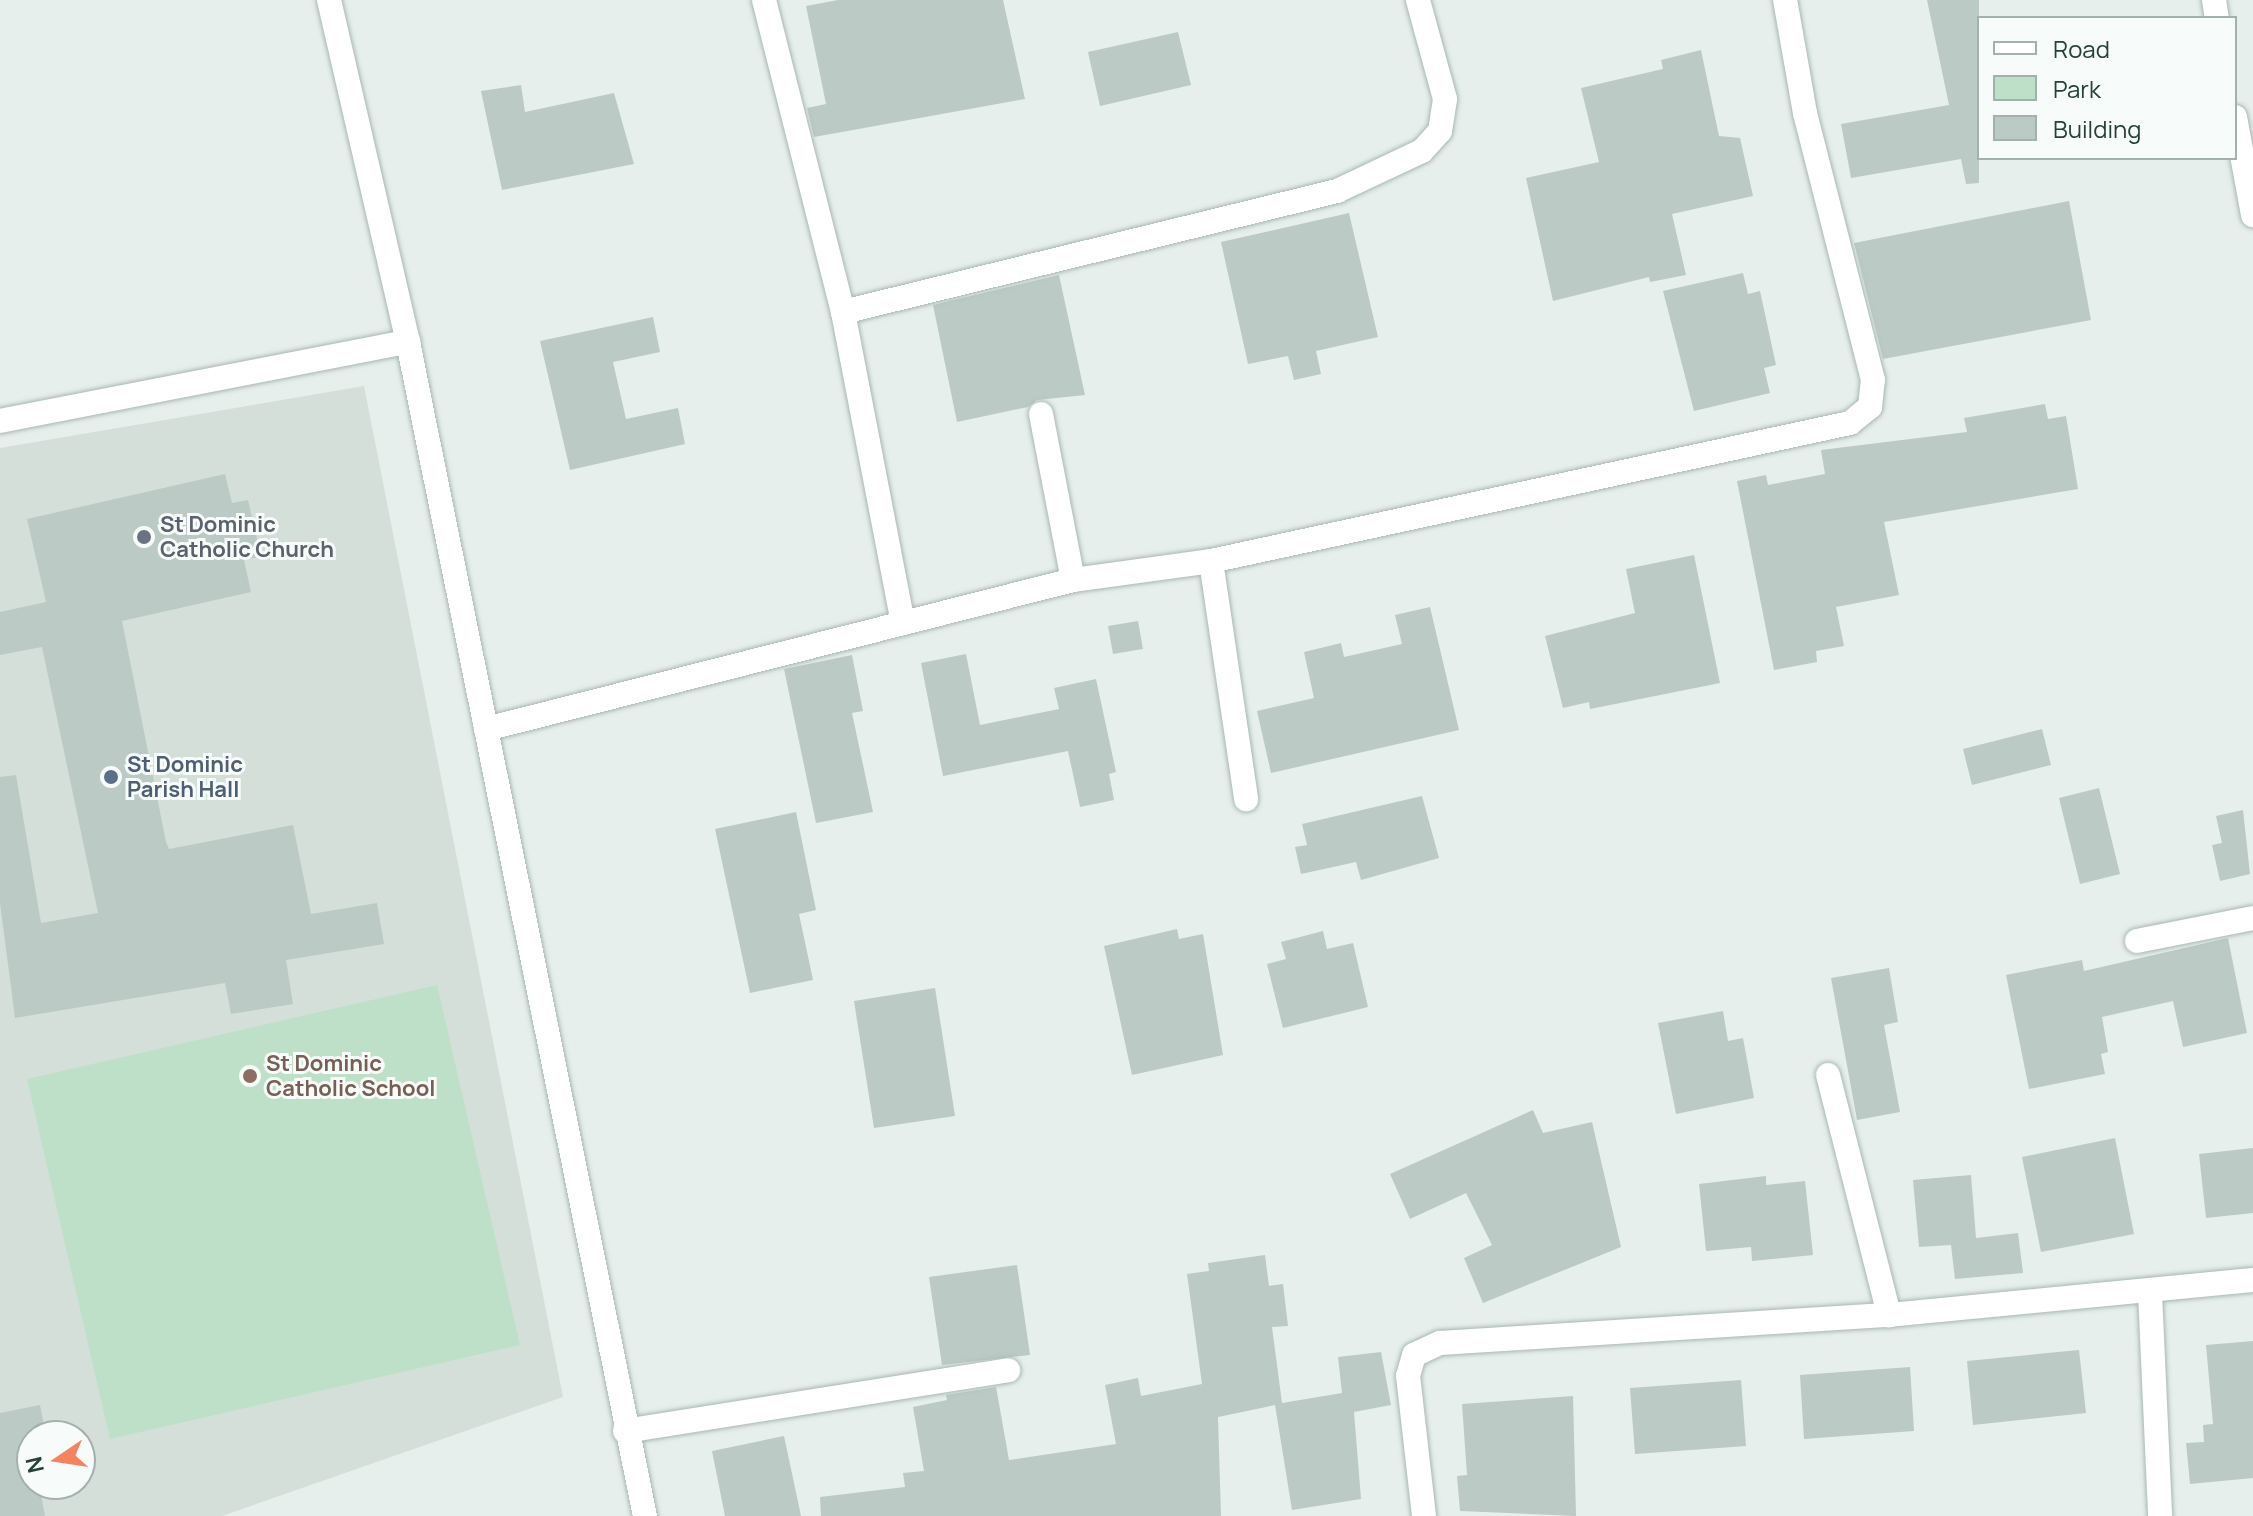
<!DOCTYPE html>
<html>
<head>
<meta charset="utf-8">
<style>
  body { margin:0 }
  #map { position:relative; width:2253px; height:1516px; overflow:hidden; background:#e6efeb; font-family:Manrope,sans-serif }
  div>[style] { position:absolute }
  .built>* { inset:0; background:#d4dfda }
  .green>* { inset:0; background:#bfe0c8 }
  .building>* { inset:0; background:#bbcac4 }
  .roads { filter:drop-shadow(0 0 2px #a8b8b2) drop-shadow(0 0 2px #a8b8b2) }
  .street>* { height:24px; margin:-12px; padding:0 12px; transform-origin:12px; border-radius:12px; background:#fff }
  .dots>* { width:22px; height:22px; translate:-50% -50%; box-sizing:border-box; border:4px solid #f7fbf9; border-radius:50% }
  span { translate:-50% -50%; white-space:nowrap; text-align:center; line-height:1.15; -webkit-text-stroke:6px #f7fbf9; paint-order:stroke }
  .worship-label { font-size:22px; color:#5b616d; font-weight:700 }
  .left { translate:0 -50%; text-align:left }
  .service-label { font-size:22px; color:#4e5e75; font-weight:700 }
  .education-label { font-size:22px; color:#785e54; font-weight:700 }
  .legend { position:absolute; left:1977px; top:16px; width:260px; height:144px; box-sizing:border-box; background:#f7fbf9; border:2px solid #a3b1ad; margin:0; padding:10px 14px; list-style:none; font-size:24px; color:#24423a }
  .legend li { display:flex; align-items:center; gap:16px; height:40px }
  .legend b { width:40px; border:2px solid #a3b1ad }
  .north { position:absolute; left:16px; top:1420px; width:80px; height:80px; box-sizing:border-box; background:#f7fbf9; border:2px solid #a3b1ad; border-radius:50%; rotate:257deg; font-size:22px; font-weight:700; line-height:32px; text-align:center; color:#24423a }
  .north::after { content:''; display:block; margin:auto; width:28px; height:36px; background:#f4845f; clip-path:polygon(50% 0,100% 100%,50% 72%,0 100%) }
</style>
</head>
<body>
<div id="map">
  <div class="built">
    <div style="clip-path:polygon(evenodd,364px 386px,563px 1397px,222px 1516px,0 1516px,0 448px,364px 386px,32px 1436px,80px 1436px,80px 1484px,32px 1484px,32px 1436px)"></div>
  </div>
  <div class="green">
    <div style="clip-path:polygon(437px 985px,520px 1345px,110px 1439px,27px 1079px)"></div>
  </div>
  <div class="building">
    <div style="clip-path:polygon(838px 0,1003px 0,1025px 99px,814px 137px,807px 108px,826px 104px,806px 6px)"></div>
    <div style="clip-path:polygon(1927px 0,1979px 0,1979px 183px,1966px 184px,1961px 159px,1851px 178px,1841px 124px,1949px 105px)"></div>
    <div style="clip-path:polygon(1178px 32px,1191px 85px,1100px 106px,1088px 52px)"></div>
    <div style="clip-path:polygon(1701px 50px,1719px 136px,1740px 138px,1753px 196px,1672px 214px,1686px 275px,1650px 282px,1649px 277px,1553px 301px,1526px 178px,1599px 162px,1581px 88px,1663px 69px,1661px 60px)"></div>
    <div style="clip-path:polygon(521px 85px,525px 112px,614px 93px,634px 164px,502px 190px,481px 91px)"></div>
    <div style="clip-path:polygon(2069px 201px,2091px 320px,1883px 359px,1854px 243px)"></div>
    <div style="clip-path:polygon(1349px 213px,1378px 337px,1316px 351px,1321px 374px,1294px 380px,1288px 356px,1248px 364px,1221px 242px)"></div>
    <div style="clip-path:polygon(1743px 273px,1748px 294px,1760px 291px,1776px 365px,1764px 368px,1770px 393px,1694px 411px,1663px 291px)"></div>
    <div style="clip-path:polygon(1059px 275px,1085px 395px,1037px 400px,1028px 407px,957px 422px,933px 305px)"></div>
    <div style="clip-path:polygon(653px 317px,660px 352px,613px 362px,626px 419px,678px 408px,685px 444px,570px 470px,540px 341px)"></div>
    <div style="clip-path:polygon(2045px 404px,2048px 419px,2066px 416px,2078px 489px,1884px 522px,1899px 595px,1836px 607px,1844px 646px,1816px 651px,1817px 662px,1774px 670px,1737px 481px,1766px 475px,1768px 485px,1825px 474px,1821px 450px,1967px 432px,1964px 418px)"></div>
    <div style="clip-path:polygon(225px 474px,232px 503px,248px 500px,261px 556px,244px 560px,251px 592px,122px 621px,166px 842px,169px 849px,293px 825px,311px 914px,377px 903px,384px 944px,286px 960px,293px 1004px,231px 1014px,225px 983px,15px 1018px,0 903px,0 777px,16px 775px,41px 923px,98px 913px,42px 647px,0 655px,0 612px,46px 602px,27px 519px)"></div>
    <div style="clip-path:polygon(1694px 555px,1720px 683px,1590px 709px,1589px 702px,1563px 708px,1545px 636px,1635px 613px,1626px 569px)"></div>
    <div style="clip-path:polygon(1430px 607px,1459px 730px,1271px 773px,1257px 711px,1314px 698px,1304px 652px,1341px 643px,1344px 657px,1402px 644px,1395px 615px)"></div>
    <div style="clip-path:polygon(1138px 621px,1143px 649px,1113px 654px,1108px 626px)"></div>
    <div style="clip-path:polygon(966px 654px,980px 725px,1059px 709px,1054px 688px,1096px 679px,1116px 772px,1109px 774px,1114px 800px,1080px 807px,1068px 751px,943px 776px,921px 663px)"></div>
    <div style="clip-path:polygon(852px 655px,863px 711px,852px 713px,873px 812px,816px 823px,784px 669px)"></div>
    <div style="clip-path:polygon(2042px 729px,2051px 765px,1972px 785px,1963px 749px)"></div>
    <div style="clip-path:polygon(2099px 788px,2120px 874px,2080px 884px,2059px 798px)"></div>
    <div style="clip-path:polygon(1422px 796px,1439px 858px,1361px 880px,1356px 862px,1301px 874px,1295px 847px,1307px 845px,1302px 824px)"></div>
    <div style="clip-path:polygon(2243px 810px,2250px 874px,2220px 881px,2212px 845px,2222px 843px,2216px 816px)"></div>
    <div style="clip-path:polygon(796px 812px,816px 910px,799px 914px,813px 980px,750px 993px,715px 829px)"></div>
    <div style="clip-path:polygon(1177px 929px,1179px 939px,1203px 934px,1223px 1055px,1132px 1075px,1104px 946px)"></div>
    <div style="clip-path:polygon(1323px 931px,1327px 949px,1353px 943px,1368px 1007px,1283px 1028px,1267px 964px,1286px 959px,1281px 942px)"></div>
    <div style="clip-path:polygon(2228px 938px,2247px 1033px,2183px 1047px,2173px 1001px,2102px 1017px,2108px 1052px,2101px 1054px,2105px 1074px,2029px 1089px,2006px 975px,2082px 960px,2084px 971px)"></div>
    <div style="clip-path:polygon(1889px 968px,1898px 1022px,1884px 1025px,1900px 1112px,1857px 1120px,1831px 978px)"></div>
    <div style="clip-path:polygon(935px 988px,955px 1116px,874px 1128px,854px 1001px)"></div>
    <div style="clip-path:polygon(1723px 1011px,1728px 1041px,1743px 1038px,1754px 1098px,1676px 1114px,1658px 1023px)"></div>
    <div style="clip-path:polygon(1533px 1110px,1543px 1133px,1592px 1122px,1621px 1247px,1483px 1303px,1464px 1258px,1492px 1245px,1466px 1193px,1410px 1219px,1390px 1174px)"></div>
    <div style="clip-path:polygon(2115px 1138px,2134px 1234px,2041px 1252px,2022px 1157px)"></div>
    <div style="clip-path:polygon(2253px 1148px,2253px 1213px,2206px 1218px,2199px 1154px)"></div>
    <div style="clip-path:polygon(1971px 1175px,1976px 1238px,2018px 1233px,2023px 1273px,1955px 1279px,1951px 1245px,1919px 1247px,1913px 1180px)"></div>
    <div style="clip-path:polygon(1766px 1176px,1766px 1185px,1805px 1181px,1813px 1255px,1752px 1261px,1751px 1247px,1706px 1251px,1699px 1184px)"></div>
    <div style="clip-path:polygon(1265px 1255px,1269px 1286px,1283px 1284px,1288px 1326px,1272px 1327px,1282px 1403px,1342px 1393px,1338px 1357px,1381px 1352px,1391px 1405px,1354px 1412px,1361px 1499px,1292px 1510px,1275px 1405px,1218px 1417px,1221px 1516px,821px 1516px,820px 1497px,905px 1487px,903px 1473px,924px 1471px,913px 1407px,947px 1400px,946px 1395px,996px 1387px,1009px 1460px,1116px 1444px,1105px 1385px,1138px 1378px,1141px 1396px,1202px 1384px,1187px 1274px,1209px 1271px,1208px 1263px)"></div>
    <div style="clip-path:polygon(1017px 1265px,1030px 1355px,942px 1365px,929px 1277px)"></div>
    <div style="clip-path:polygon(2253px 1341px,2253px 1478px,2190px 1484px,2186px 1443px,2204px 1442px,2203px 1425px,2213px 1424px,2206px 1345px)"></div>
    <div style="clip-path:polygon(2079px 1350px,2086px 1413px,1973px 1425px,1967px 1361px)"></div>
    <div style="clip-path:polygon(1910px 1367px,1914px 1431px,1804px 1439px,1800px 1375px)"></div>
    <div style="clip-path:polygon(1741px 1380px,1746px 1446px,1635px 1454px,1630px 1388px)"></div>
    <div style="clip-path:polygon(1573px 1396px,1576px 1516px,1460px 1511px,1457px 1476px,1467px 1475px,1462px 1404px)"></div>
    <div style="clip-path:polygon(40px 1405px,46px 1436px,31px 1436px,32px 1484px,39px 1484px,45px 1516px,0 1516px,0 1413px)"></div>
    <div style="clip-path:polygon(784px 1436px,801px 1516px,725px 1516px,712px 1451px)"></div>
  </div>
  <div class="roads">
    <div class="street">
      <div style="left:329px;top:0;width:351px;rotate:77deg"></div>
      <div style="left:408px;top:342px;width:1198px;rotate:78.59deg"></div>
      <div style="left:764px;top:0;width:322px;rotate:75.8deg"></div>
      <div style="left:843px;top:312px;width:317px;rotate:79.1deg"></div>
      <div style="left:2214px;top:0;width:18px;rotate:81deg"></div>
      <div style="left:2235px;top:117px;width:100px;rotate:79.6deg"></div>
      <div style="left:843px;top:312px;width:509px;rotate:-13.76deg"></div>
      <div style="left:1337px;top:191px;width:94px;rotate:-25.2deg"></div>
      <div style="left:1422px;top:151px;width:27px;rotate:-48deg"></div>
      <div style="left:1440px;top:131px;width:32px;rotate:-81deg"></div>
      <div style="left:1445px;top:99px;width:103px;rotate:-105.3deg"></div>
      <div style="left:1041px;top:414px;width:169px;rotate:79.1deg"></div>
      <div style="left:0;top:421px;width:416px;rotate:-11deg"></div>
      <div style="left:1211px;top:561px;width:241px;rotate:81.6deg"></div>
      <div style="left:486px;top:729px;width:606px;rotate:-14.24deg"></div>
      <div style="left:1073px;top:580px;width:139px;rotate:-7.8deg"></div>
      <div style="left:1211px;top:561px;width:654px;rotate:-12.19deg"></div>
      <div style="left:1850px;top:423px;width:26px;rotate:-39deg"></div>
      <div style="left:1870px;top:407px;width:27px;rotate:-84deg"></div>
      <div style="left:1873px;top:380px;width:276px;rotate:-104.3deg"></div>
      <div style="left:1805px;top:113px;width:115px;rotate:-100deg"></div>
      <div style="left:2137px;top:941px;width:118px;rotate:-11.2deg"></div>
      <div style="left:1828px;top:1075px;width:248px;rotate:75.7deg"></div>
      <div style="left:2150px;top:1293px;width:223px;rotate:87.4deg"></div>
      <div style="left:625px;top:1431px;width:388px;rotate:-9deg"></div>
      <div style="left:1424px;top:1516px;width:141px;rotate:-96.5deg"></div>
      <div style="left:1408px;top:1376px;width:22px;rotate:-74deg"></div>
      <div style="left:1414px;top:1355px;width:29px;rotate:-25deg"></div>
      <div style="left:1440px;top:1343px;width:450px;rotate:-3.6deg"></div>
      <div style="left:1889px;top:1315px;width:366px;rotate:-5.5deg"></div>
    </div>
  </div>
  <div class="dots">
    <div style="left:144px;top:537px;background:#6b7280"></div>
    <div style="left:111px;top:777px;background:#5c6f8a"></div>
    <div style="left:250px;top:1076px;background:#8d6e63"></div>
  </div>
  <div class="worship-label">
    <span class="left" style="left:160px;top:537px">St Dominic<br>Catholic Church</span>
  </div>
  <div class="service-label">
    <span class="left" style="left:127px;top:777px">St Dominic<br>Parish Hall</span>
  </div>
  <div class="education-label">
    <span class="left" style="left:266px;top:1076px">St Dominic<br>Catholic School</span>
  </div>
  <ul class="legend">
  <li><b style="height:10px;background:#fff"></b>Road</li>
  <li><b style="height:22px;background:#bfe0c8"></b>Park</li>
  <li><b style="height:22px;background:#bbcac4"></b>Building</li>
  </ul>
  <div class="north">N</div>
</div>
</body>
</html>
